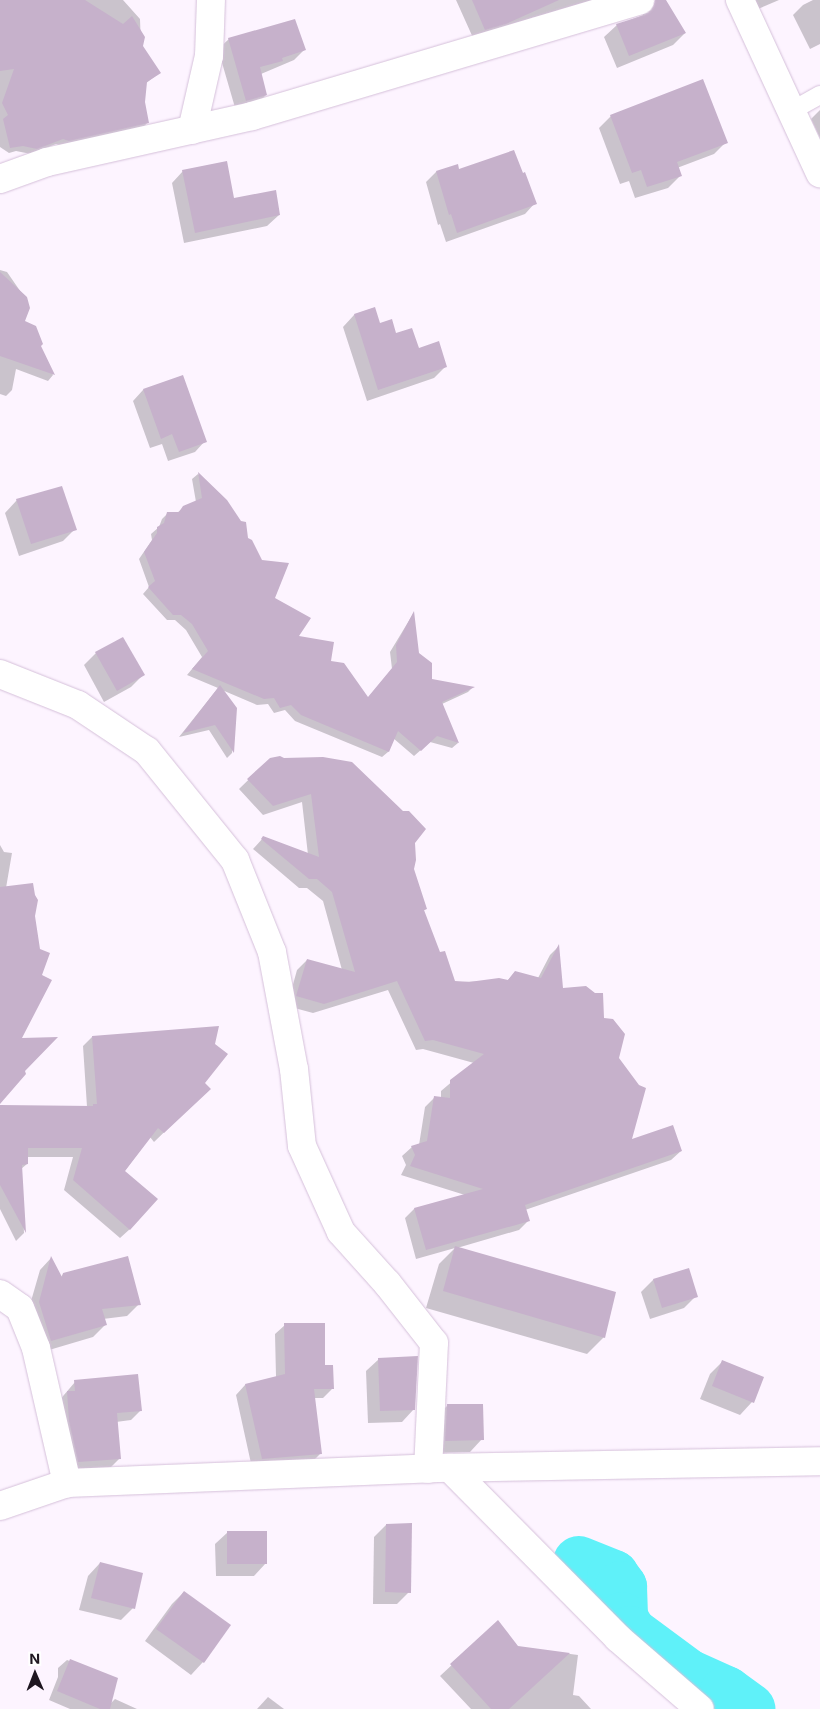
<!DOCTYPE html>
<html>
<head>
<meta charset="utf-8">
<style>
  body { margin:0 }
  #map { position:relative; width:820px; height:1709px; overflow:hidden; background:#fdf4ff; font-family:Inter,sans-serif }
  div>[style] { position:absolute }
  .shadow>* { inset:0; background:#0003 }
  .river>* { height:52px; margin:-26px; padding:0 26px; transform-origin:26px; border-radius:26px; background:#5ff1f9 }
  .building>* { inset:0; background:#c6b1cb }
  .roads { filter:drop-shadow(0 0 1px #d5c0da) drop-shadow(0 0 1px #d5c0da) }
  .service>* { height:18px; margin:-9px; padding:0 9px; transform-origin:9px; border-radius:9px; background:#fff }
  .minor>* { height:28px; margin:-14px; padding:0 14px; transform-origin:14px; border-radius:14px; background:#fff }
  .primary>* { height:28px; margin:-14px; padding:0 14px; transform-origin:14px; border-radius:14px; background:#fff }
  span { translate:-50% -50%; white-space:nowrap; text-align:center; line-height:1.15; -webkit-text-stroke:4.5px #fff; paint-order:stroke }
  .north { position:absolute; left:10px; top:1649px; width:50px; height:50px; -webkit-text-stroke:4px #fff; paint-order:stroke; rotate:359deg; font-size:14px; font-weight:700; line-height:20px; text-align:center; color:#1e1620 }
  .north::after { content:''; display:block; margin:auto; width:18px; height:22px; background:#1e1620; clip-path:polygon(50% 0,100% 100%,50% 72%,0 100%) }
</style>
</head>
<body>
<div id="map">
  <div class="shadow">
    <div style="clip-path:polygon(0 0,123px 0,140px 19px,141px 46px,159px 73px,145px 84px,144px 102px,147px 123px,142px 129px,63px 146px,56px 144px,31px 154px,16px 151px,9px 153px,0 147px)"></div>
    <div style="clip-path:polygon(456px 0,615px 0,536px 22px,534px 17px,493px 35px,474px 40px)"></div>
    <div style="clip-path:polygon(653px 0,659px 11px,685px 33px,673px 45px,617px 68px,604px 37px,617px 25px,643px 15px,643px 10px)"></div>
    <div style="clip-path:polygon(755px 0,779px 0,758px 9px)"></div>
    <div style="clip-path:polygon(813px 0,820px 0,820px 44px,810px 49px,793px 15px,803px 5px)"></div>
    <div style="clip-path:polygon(229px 39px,305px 49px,294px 60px,261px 74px,266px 95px,256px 105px,236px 111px,218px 49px)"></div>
    <div style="clip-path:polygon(820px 110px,820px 138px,811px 119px)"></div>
    <div style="clip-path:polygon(611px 116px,726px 142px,714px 154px,677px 168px,680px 176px,668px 188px,635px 198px,629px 181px,620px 184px,599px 128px)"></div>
    <div style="clip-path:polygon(183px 171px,233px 199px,279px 215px,267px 226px,184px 243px,172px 183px)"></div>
    <div style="clip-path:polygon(458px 171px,535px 203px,525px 214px,446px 242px,440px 224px,438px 225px,426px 182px,436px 172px)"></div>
    <div style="clip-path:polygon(0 270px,7px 272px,25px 298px,23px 322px,40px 346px,53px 375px,48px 381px,16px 369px,12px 390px,6px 396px,0 394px)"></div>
    <div style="clip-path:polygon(374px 308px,379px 324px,446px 366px,434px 378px,367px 401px,343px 327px,354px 315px)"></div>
    <div style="clip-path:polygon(182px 376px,205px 441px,195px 452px,168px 461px,162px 444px,150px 448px,133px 401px,143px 390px)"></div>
    <div style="clip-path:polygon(198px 474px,226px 501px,247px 538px,274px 599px,297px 637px,330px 662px,367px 699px,392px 669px,390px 652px,413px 614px,418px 653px,431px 680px,472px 688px,468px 692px,442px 704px,458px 743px,452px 748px,430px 742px,414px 756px,393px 738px,388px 752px,382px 757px,295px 721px,285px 710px,274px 713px,268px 704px,257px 705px,222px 690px,236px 708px,232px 753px,227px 758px,209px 730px,179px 737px,218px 688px,187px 675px,202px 657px,186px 630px,175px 620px,167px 620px,143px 594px,149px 587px,139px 559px,152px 540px,151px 534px,159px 527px,162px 519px,168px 513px,177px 513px,184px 507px,196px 502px,192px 479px)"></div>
    <div style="clip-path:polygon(17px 500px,75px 529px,63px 541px,19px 556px,5px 513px)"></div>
    <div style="clip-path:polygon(96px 653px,143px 675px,131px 687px,104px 702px,84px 665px)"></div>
    <div style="clip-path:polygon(270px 759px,413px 842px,412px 869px,426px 909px,423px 911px,439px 954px,454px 982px,507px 981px,515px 972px,538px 978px,550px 955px,558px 947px,562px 990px,602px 1019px,618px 1058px,630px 1141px,681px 1151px,671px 1160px,525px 1210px,528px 1221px,519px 1230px,457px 1248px,604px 1337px,587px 1354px,426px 1308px,439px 1264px,455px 1248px,416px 1259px,405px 1218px,414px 1209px,465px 1195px,401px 1175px,406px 1165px,402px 1156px,412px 1147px,419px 1145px,425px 1107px,434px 1098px,441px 1099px,441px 1091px,474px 1063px,423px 1049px,416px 1050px,388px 990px,313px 1013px,287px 1006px,297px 970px,307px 960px,342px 970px,323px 901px,307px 888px,299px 888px,253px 849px,263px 838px,308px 855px,302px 802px,263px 815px,239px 789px)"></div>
    <div style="clip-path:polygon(0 845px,4px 852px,12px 853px,6px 888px,24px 1071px,0 1102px)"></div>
    <div style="clip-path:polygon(92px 1037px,203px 1083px,209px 1089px,154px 1142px,150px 1137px,124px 1172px,130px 1229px,120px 1238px,64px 1190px,73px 1157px,27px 1157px,27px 1164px,21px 1169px,24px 1233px,16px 1241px,0 1209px,0 1106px,87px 1107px,83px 1046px)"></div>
    <div style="clip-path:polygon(51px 1258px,61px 1277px,63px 1274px,139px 1304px,127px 1316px,103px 1319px,105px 1325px,93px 1337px,39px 1353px,27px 1315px,40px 1270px)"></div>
    <div style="clip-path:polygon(688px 1269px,696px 1296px,684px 1308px,650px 1319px,641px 1292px,653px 1280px)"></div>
    <div style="clip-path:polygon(285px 1325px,324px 1367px,332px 1389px,323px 1398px,314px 1398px,320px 1454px,311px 1463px,252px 1468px,236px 1395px,245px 1385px,276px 1377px,275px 1334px)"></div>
    <div style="clip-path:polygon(379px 1359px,414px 1409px,402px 1422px,368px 1423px,366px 1371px)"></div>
    <div style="clip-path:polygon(722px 1362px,762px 1378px,752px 1402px,740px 1415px,700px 1399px,710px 1374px)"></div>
    <div style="clip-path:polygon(75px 1382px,141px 1410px,131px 1420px,116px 1422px,120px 1458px,110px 1468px,69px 1472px,58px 1402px)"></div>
    <div style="clip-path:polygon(447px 1406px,482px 1439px,470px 1452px,433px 1453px,435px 1418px)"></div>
    <div style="clip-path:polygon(386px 1525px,409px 1592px,397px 1604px,373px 1604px,374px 1537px)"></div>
    <div style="clip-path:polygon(228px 1532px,266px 1563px,254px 1576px,216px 1576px,215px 1544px)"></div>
    <div style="clip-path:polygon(100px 1563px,133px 1608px,121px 1620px,79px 1610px,88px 1576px)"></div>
    <div style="clip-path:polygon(184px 1592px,229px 1625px,203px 1662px,191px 1675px,145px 1641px,172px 1604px)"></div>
    <div style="clip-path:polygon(498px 1622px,518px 1647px,578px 1655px,573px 1695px,579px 1696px,591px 1709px,471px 1709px,440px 1676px)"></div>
    <div style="clip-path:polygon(67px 1660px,116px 1679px,110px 1704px,115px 1699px,137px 1709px,70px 1709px,49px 1700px,58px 1677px,58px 1668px)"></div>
    <div style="clip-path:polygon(268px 1697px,284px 1709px,257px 1709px)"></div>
  </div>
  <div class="river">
    <div style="left:579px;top:1562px;width:37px;rotate:22deg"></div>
    <div style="left:613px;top:1576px;width:14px;rotate:54deg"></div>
    <div style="left:621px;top:1587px;width:31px;rotate:88deg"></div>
    <div style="left:622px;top:1618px;width:16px;rotate:60deg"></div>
    <div style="left:630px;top:1632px;width:72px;rotate:36.6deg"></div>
    <div style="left:688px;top:1675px;width:42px;rotate:24.1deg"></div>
    <div style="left:726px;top:1692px;width:29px;rotate:36deg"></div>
  </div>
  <div class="building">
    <div style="clip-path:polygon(0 0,85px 0,123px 24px,132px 16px,145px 37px,143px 46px,161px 73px,147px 82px,145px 102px,149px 123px,69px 141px,63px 139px,37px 149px,23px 146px,10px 148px,3px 119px,8px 115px,2px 103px,14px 69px,0 71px)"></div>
    <div style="clip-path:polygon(472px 0,559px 0,506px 24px,485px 30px)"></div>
    <div style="clip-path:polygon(655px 0,666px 0,686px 33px,629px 56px,616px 24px,645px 15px,652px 10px)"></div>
    <div style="clip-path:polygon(295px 19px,306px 50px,282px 58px,283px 61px,260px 67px,267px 95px,246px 101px,228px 38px)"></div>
    <div style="clip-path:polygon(703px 79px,728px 143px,677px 162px,682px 176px,647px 187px,641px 170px,632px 173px,610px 115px)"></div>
    <div style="clip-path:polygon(514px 150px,523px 173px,525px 172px,537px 204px,457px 233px,451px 214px,449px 215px,436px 171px,458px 164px,459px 169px)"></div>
    <div style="clip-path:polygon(227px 161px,234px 198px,276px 190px,280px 215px,195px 233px,182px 170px)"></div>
    <div style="clip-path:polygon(0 272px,27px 297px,30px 308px,25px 321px,36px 326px,43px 344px,41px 346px,55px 375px,0 356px)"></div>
    <div style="clip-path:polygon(375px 307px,380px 323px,392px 319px,396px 333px,412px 328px,419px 348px,439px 341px,447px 367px,378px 390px,354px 314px)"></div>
    <div style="clip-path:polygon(183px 375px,207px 442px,179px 452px,172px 434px,161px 439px,143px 389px)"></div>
    <div style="clip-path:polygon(198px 472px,227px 500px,241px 521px,246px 522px,248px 538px,252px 540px,262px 560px,289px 563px,275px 598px,311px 618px,299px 636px,334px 642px,331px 661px,344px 663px,368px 697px,397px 662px,396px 645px,414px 611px,419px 653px,432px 663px,432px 679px,475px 687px,442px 702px,459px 743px,437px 736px,421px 751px,398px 731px,389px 752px,301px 715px,291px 705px,280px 708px,274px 698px,264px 699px,192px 669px,208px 651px,192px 624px,181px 615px,173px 615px,148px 587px,155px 581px,144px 552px,157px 533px,157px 527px,164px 523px,167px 512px,179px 512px,183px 506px,202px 498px)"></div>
    <div style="clip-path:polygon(62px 486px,77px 530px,31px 544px,16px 499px)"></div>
    <div style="clip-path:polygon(123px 637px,145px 675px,117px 691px,95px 652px)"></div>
    <div style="clip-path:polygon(220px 685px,237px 708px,234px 753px,215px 725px,183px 733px)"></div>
    <div style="clip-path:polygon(280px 756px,284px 758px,323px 757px,352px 762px,403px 811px,409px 811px,426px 829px,415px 843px,416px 860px,414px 869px,427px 909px,424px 910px,440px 952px,445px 951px,455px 981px,469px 982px,499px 978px,508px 980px,515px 971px,541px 978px,559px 944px,563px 988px,586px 986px,595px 993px,603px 993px,604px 1018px,613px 1019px,625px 1034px,619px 1058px,639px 1085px,646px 1088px,632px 1139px,673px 1125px,682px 1151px,525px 1205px,530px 1221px,426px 1250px,414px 1208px,483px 1189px,410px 1166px,415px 1155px,411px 1146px,427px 1141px,434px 1096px,450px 1098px,450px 1080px,484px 1054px,433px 1040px,425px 1041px,397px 981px,324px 1004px,296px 996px,307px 959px,355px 972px,332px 892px,317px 879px,309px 879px,261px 839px,263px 836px,319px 857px,311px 794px,273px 806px,247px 779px,270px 758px)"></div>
    <div style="clip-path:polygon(33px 883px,35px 895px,38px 900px,35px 916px,40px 949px,50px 953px,42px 975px,52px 980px,22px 1038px,58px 1037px,25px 1071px,26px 1074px,0 1104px,0 887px)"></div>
    <div style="clip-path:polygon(219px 1026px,215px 1044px,228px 1054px,205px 1083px,211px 1089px,164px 1133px,158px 1128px,125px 1171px,158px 1199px,130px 1230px,73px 1180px,82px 1148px,28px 1148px,28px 1164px,22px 1165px,26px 1233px,0 1185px,0 1105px,93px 1106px,93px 1104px,97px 1104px,92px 1036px)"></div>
    <div style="clip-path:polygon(455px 1246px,616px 1292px,605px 1338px,443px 1291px)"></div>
    <div style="clip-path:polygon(51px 1256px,62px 1277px,63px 1273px,128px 1256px,141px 1305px,102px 1309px,107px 1325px,51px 1341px,39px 1302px)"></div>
    <div style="clip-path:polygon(689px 1268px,698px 1297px,662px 1308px,653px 1279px)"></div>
    <div style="clip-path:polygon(284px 1323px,325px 1323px,325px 1365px,333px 1365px,334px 1389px,314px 1389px,322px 1454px,262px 1459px,245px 1384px,285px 1374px)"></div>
    <div style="clip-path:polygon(418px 1356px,415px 1410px,380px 1411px,378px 1358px)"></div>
    <div style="clip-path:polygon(722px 1360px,764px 1377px,754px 1403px,712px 1386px)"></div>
    <div style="clip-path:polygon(138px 1374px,142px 1411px,117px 1413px,121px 1459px,78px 1462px,69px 1421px,67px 1391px,75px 1391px,74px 1380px)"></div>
    <div style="clip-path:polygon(447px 1404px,483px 1404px,484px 1440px,445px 1441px)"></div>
    <div style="clip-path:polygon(412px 1523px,411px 1593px,385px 1592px,386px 1524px)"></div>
    <div style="clip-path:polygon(227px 1531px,267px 1531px,267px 1564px,227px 1564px)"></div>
    <div style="clip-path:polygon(100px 1562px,143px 1573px,135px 1609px,91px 1598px)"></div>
    <div style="clip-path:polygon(184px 1591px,231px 1625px,204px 1663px,156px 1629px)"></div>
    <div style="clip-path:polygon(498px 1620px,518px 1646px,570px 1653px,509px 1709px,491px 1709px,450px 1664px)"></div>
    <div style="clip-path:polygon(70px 1659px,118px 1678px,110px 1709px,100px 1709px,57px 1691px)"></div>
  </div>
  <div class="roads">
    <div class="service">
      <div style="left:793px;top:110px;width:31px;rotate:-29deg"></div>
    </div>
    <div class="minor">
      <div style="left:192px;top:130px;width:76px;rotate:-77.1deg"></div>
      <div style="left:209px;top:56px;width:56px;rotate:-88deg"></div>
      <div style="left:0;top:179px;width:50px;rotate:-19.9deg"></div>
      <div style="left:47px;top:162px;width:210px;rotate:-12.6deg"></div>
      <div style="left:252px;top:116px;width:405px;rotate:-16.6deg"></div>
      <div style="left:0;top:674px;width:84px;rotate:21.7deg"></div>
      <div style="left:78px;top:705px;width:83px;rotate:33.7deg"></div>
      <div style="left:147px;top:751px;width:140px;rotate:51.1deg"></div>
      <div style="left:235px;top:860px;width:99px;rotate:68.1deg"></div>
      <div style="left:272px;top:952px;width:119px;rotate:79.4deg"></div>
      <div style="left:294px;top:1069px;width:77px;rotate:84.1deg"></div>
      <div style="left:302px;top:1146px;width:94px;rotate:65.6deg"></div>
      <div style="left:341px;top:1232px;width:69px;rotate:48deg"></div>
      <div style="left:387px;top:1283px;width:76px;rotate:51.9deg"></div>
      <div style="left:434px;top:1343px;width:126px;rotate:92.7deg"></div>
      <div style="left:0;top:1294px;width:24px;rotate:35deg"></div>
      <div style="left:20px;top:1308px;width:43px;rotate:68.2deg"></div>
      <div style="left:36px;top:1348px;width:139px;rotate:77.1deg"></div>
      <div style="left:450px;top:1468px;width:239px;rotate:45.3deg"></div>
      <div style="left:618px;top:1638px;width:108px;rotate:40.9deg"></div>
      <div style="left:0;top:1506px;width:71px;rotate:-18.9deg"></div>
      <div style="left:67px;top:1483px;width:371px;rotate:-2.3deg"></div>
      <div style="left:438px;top:1468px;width:382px;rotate:-1deg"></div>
    </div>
    <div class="primary">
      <div style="left:740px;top:0;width:191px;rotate:65.2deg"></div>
    </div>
  </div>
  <div class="north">N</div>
</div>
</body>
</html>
